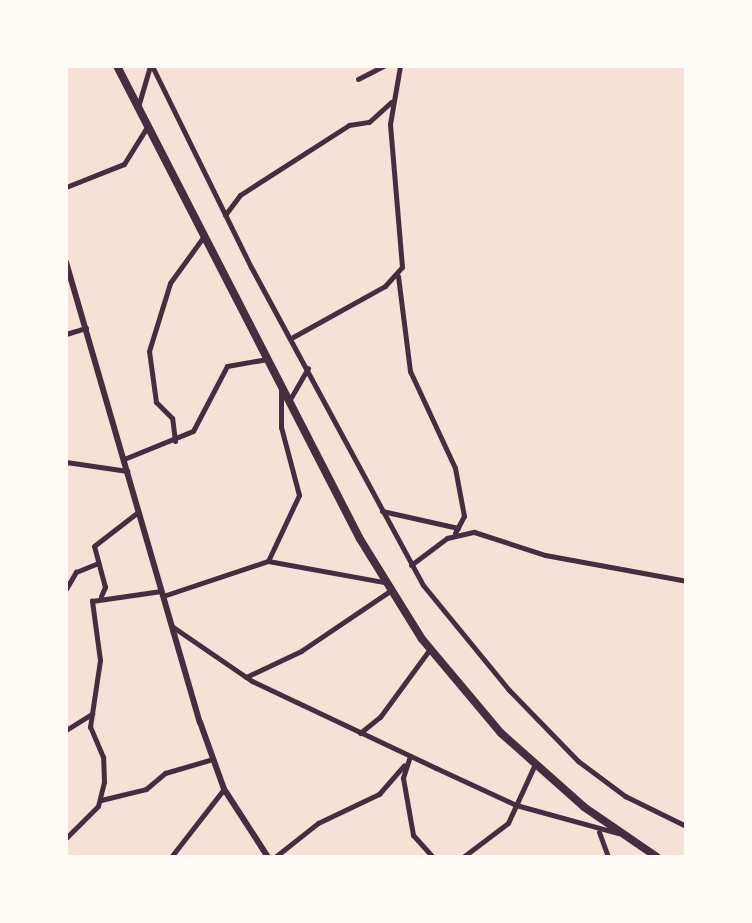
<!DOCTYPE html>
<html>
<head>
<meta charset="utf-8">
<style>
  body { margin:0 }
  #map { position:relative; width:752px; height:923px; overflow:hidden; background:#f7e1d7; font-family:"Exo 2",sans-serif }
  div>[style] { position:absolute }
  .minor>* { height:5px; margin:-2.5px; padding:0 2.5px; transform-origin:2.5px; border-radius:2.5px; background:#4a2c40 }
  .tertiary>* { height:6px; margin:-3px; padding:0 3px; transform-origin:3px; border-radius:3px; background:#4a2c40 }
  .primary>* { height:8px; margin:-4px; padding:0 4px; transform-origin:4px; border-radius:4px; background:#4a2c40 }
  span { translate:-50% -50%; white-space:nowrap; text-align:center; line-height:1.15; -webkit-text-stroke:6px #fffaf5; paint-order:stroke }
  .frame { position:absolute; inset:0; border:68px solid #fffaf5; pointer-events:none }
</style>
</head>
<body>
<div id="map">
  <div class="minor">
    <div style="left:152px;top:66px;width:224px;rotate:63.8deg"></div>
    <div style="left:251px;top:267px;width:362px;rotate:61.6deg"></div>
    <div style="left:423px;top:585px;width:136px;rotate:50.7deg"></div>
    <div style="left:509px;top:690px;width:99px;rotate:45.8deg"></div>
    <div style="left:578px;top:761px;width:59px;rotate:36.7deg"></div>
    <div style="left:625px;top:796px;width:68px;rotate:26.2deg"></div>
    <div style="left:358px;top:79px;width:28px;rotate:-27deg"></div>
    <div style="left:138px;top:107px;width:43px;rotate:-73.7deg"></div>
    <div style="left:66px;top:187px;width:62px;rotate:-21.6deg"></div>
    <div style="left:124px;top:164px;width:44px;rotate:-58.1deg"></div>
    <div style="left:225px;top:215px;width:25px;rotate:-53deg"></div>
    <div style="left:240px;top:195px;width:130px;rotate:-32.7deg"></div>
    <div style="left:349px;top:125px;width:20px;rotate:-9deg"></div>
    <div style="left:369px;top:122px;width:30px;rotate:-42deg"></div>
    <div style="left:398px;top:276px;width:96px;rotate:82.8deg"></div>
    <div style="left:410px;top:371px;width:107px;rotate:65.1deg"></div>
    <div style="left:455px;top:468px;width:49px;rotate:79.4deg"></div>
    <div style="left:464px;top:516px;width:19px;rotate:118deg"></div>
    <div style="left:66px;top:334px;width:21px;rotate:-17deg"></div>
    <div style="left:293px;top:337px;width:105px;rotate:-29deg"></div>
    <div style="left:385px;top:286px;width:25px;rotate:-48deg"></div>
    <div style="left:402px;top:267px;width:144px;rotate:-94.8deg"></div>
    <div style="left:390px;top:124px;width:59px;rotate:-80.2deg"></div>
    <div style="left:289px;top:401px;width:38px;rotate:-60deg"></div>
    <div style="left:175px;top:441px;width:23px;rotate:-97deg"></div>
    <div style="left:172px;top:418px;width:23px;rotate:-135deg"></div>
    <div style="left:156px;top:402px;width:51px;rotate:-97.8deg"></div>
    <div style="left:149px;top:351px;width:71px;rotate:-72.8deg"></div>
    <div style="left:170px;top:283px;width:58px;rotate:-54.1deg"></div>
    <div style="left:124px;top:459px;width:74px;rotate:-22.1deg"></div>
    <div style="left:193px;top:431px;width:73px;rotate:-62.4deg"></div>
    <div style="left:227px;top:366px;width:41px;rotate:-9.9deg"></div>
    <div style="left:66px;top:462px;width:62px;rotate:8.4deg"></div>
    <div style="left:382px;top:511px;width:78px;rotate:12.6deg"></div>
    <div style="left:268px;top:561px;width:73px;rotate:-64.8deg"></div>
    <div style="left:299px;top:495px;width:70px;rotate:-104.8deg"></div>
    <div style="left:281px;top:427px;width:41px;rotate:-90deg"></div>
    <div style="left:411px;top:565px;width:45px;rotate:-36.9deg"></div>
    <div style="left:447px;top:538px;width:28px;rotate:-13deg"></div>
    <div style="left:474px;top:532px;width:75px;rotate:17.9deg"></div>
    <div style="left:545px;top:555px;width:143px;rotate:10.4deg"></div>
    <div style="left:66px;top:589px;width:20px;rotate:-60deg"></div>
    <div style="left:76px;top:572px;width:24px;rotate:-22deg"></div>
    <div style="left:101px;top:596px;width:10px;rotate:-66deg"></div>
    <div style="left:105px;top:587px;width:42px;rotate:-105deg"></div>
    <div style="left:94px;top:546px;width:56px;rotate:-37.7deg"></div>
    <div style="left:163px;top:596px;width:111px;rotate:-18.4deg"></div>
    <div style="left:268px;top:561px;width:118px;rotate:10.3deg"></div>
    <div style="left:173px;top:627px;width:96px;rotate:34.4deg"></div>
    <div style="left:252px;top:681px;width:204px;rotate:25.3deg"></div>
    <div style="left:436px;top:768px;width:88px;rotate:24.8deg"></div>
    <div style="left:516px;top:805px;width:106px;rotate:15.4deg"></div>
    <div style="left:246px;top:677px;width:61px;rotate:-25.3deg"></div>
    <div style="left:301px;top:651px;width:107px;rotate:-34deg"></div>
    <div style="left:66px;top:730px;width:31px;rotate:-32deg"></div>
    <div style="left:360px;top:733px;width:26px;rotate:-39deg"></div>
    <div style="left:380px;top:717px;width:84px;rotate:-53.7deg"></div>
    <div style="left:410px;top:756px;width:23px;rotate:108deg"></div>
    <div style="left:403px;top:778px;width:58px;rotate:80deg"></div>
    <div style="left:413px;top:835px;width:30px;rotate:48deg"></div>
    <div style="left:101px;top:800px;width:46px;rotate:-13.7deg"></div>
    <div style="left:146px;top:789px;width:25px;rotate:-40deg"></div>
    <div style="left:165px;top:773px;width:50px;rotate:-16.3deg"></div>
    <div style="left:599px;top:832px;width:27px;rotate:70deg"></div>
    <div style="left:66px;top:838px;width:45px;rotate:-45deg"></div>
    <div style="left:98px;top:806px;width:25px;rotate:-76deg"></div>
    <div style="left:104px;top:782px;width:25px;rotate:-92deg"></div>
    <div style="left:103px;top:757px;width:33px;rotate:-113deg"></div>
    <div style="left:90px;top:727px;width:68px;rotate:-81.5deg"></div>
    <div style="left:100px;top:660px;width:60px;rotate:-97.7deg"></div>
    <div style="left:92px;top:601px;width:70px;rotate:-8.2deg"></div>
    <div style="left:171px;top:857px;width:86px;rotate:-52.1deg"></div>
    <div style="left:275px;top:857px;width:55px;rotate:-38.3deg"></div>
    <div style="left:318px;top:823px;width:68px;rotate:-25.4deg"></div>
    <div style="left:379px;top:794px;width:38px;rotate:-49deg"></div>
    <div style="left:463px;top:857px;width:56px;rotate:-37.1deg"></div>
    <div style="left:508px;top:823px;width:65px;rotate:-65.4deg"></div>
  </div>
  <div class="tertiary">
    <div style="left:66px;top:262px;width:479px;rotate:73.8deg"></div>
    <div style="left:200px;top:722px;width:71px;rotate:70.3deg"></div>
    <div style="left:224px;top:789px;width:81px;rotate:57.1deg"></div>
  </div>
  <div class="primary">
    <div style="left:117px;top:66px;width:532px;rotate:62.81deg"></div>
    <div style="left:360px;top:539px;width:118px;rotate:58.2deg"></div>
    <div style="left:422px;top:639px;width:123px;rotate:50deg"></div>
    <div style="left:501px;top:733px;width:111px;rotate:41.7deg"></div>
    <div style="left:584px;top:807px;width:88px;rotate:34.4deg"></div>
  </div>
  <div class="frame"></div>
</div>
</body>
</html>
